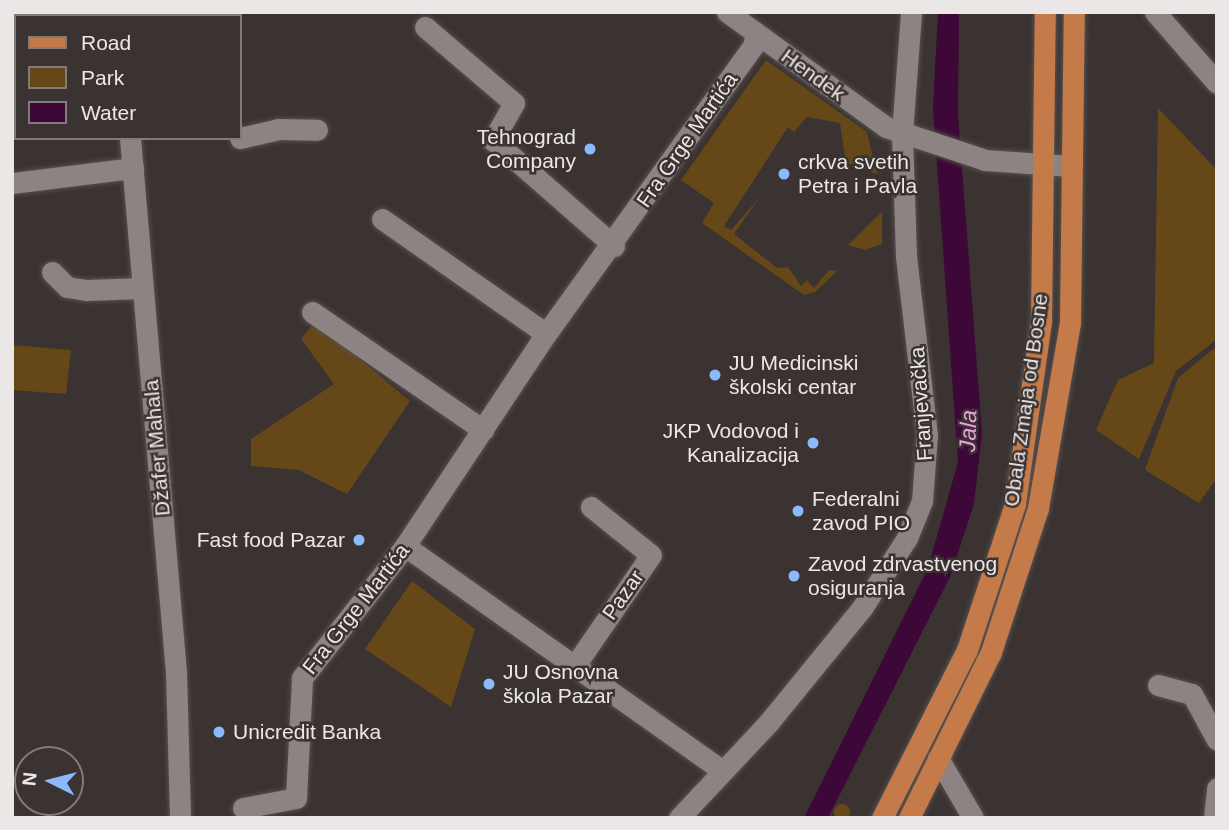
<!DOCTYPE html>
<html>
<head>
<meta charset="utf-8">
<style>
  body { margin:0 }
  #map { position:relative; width:1229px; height:830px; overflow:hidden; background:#3a3332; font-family:Arial,sans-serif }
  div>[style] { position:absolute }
  .green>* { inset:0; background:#664818 }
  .round { border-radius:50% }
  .water>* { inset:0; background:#3d0737 }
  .roads { filter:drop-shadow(0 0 2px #56504f) drop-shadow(0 0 2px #56504f) }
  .minor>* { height:21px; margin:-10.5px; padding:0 10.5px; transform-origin:10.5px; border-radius:10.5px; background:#8c8382 }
  .tertiary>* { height:21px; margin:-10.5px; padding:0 10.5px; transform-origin:10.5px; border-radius:10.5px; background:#8c8382 }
  .secondary>* { height:21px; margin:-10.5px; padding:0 10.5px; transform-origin:10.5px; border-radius:10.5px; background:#8c8382 }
  .primary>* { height:21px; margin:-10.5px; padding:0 10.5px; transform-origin:10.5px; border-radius:10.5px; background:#c47b49 }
  .dots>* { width:19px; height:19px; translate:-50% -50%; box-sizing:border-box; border:4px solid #3a3332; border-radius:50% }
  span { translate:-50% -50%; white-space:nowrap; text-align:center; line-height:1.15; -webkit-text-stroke:5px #3a3332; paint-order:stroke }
  .street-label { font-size:21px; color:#ece7e7 }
  .poi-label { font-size:21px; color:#ece7e7 }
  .right { translate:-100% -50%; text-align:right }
  .left { translate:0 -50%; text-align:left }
  .water-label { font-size:23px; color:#f19ee1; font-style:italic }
  .frame { position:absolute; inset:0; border:14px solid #ece7e7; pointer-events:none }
  .legend { position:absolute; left:14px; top:14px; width:228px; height:126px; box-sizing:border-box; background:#3a3332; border:2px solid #817b7a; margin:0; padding:9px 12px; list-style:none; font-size:21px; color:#ece7e7 }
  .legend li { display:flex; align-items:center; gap:14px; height:35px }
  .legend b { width:35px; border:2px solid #817b7a }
  .north { position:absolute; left:14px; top:746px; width:70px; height:70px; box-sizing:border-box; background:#3a3332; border:2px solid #817b7a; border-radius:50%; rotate:276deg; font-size:19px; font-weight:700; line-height:28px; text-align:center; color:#ece7e7 }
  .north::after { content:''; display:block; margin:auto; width:24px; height:32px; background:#8bb9fc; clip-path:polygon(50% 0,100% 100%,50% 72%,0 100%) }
</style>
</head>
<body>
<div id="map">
  <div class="green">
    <div style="clip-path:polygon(766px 60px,867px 132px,877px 174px,846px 163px,840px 123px,807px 117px,794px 132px,788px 127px,724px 226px,731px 230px,759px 198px,734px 234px,777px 268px,788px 267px,801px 286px,807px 280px,814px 288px,829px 270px,837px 271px,815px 292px,804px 295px,702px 223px,714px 203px,681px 180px)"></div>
    <div style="clip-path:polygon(1158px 108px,1217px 170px,1217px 339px,1176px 371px,1139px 459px,1096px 430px,1118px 380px,1154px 363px)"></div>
    <div style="clip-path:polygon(882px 212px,882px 244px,865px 250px,848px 245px)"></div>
    <div style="clip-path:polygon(315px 322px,410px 401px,347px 494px,299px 470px,251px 466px,251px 439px,334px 384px,301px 339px)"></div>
    <div style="clip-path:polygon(12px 345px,71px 350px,66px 394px,12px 390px)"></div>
    <div style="clip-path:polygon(1217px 346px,1217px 478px,1199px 503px,1145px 470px,1178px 378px)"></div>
    <div style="clip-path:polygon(412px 581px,475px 629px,451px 707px,365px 649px)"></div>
    <div class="round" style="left:834px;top:804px;width:16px;height:16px"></div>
  </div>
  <div class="water">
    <div style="clip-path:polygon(938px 12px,959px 12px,958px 115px,982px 433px,974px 504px,950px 577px,828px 818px,804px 818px,928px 568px,958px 462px,933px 108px)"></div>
  </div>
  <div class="roads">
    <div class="minor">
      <div style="left:1155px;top:12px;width:94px;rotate:48.9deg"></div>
      <div style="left:425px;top:27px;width:117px;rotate:40.5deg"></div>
      <div style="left:514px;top:103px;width:43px;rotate:119.6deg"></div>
      <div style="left:493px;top:140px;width:161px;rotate:41.2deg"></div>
      <div style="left:240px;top:138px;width:39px;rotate:-13deg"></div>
      <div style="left:278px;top:129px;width:39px;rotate:1deg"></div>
      <div style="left:12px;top:183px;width:122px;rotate:-7.1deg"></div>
      <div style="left:382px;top:219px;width:200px;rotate:35deg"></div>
      <div style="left:52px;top:272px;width:21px;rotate:45deg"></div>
      <div style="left:67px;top:287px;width:20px;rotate:9deg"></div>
      <div style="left:87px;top:290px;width:55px;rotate:-2.1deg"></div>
      <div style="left:312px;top:312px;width:208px;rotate:34.6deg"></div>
      <div style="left:405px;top:546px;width:386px;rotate:35.3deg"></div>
      <div style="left:576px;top:664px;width:132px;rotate:-55.5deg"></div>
      <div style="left:651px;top:555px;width:77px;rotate:-141.3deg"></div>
      <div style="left:1158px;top:685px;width:35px;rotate:15deg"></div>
      <div style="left:1192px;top:694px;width:52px;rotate:61.5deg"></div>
      <div style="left:938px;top:758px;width:69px;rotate:59.7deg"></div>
      <div style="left:243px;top:808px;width:54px;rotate:-10.7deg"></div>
      <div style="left:296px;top:798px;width:120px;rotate:-87.1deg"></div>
      <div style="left:302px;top:678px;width:167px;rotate:-52deg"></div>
      <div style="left:405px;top:546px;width:255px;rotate:-56.4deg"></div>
      <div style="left:546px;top:334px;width:356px;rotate:-54.3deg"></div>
      <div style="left:754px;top:45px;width:13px;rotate:-86deg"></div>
      <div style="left:679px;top:818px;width:132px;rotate:-46.8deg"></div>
      <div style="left:769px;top:722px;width:147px;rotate:-50.8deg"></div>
      <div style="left:862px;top:608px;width:83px;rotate:-57.3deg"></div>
      <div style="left:907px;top:538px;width:40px;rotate:-68deg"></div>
      <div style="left:922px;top:501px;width:66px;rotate:-85.7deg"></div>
      <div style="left:927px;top:435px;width:181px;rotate:-96.7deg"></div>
      <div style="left:906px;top:255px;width:122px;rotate:-91.9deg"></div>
      <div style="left:902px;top:133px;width:121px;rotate:-85.7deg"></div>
      <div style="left:1214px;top:818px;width:30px;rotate:-84deg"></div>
    </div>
    <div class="tertiary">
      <div style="left:727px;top:12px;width:196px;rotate:35.9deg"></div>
      <div style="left:886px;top:127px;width:104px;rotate:18.4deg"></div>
      <div style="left:985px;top:160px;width:86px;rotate:4deg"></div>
    </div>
    <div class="secondary">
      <div style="left:119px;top:12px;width:4px;rotate:90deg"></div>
      <div style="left:130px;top:138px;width:536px;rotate:85.08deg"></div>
      <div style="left:176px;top:672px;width:146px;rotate:88.4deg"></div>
    </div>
    <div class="primary">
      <div style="left:882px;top:818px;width:188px;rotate:-63.2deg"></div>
      <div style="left:967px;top:650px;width:154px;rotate:-71.8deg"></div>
      <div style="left:1015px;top:504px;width:185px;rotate:-81.9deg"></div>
      <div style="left:1041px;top:321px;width:309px;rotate:-89.3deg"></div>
      <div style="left:909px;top:818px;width:185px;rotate:-63.7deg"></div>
      <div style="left:991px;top:652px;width:151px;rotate:-71.9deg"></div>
      <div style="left:1038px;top:508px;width:188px;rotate:-80.2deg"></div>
      <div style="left:1070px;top:323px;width:311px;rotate:-89.3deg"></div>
    </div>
  </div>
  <div class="dots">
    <div style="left:590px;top:149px;background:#8bb9fc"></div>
    <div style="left:784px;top:174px;background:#8bb9fc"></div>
    <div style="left:715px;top:375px;background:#8bb9fc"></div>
    <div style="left:813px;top:443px;background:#8bb9fc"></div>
    <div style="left:798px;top:511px;background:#8bb9fc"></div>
    <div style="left:359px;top:540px;background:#8bb9fc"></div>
    <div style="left:794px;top:576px;background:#8bb9fc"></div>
    <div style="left:489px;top:684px;background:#8bb9fc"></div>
    <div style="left:219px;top:732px;background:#8bb9fc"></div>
  </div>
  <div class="street-label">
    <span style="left:813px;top:75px;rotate:36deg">Hendek</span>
    <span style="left:687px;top:140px;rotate:-55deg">Fra Grge Martića</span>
    <span style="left:1026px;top:400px;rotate:-82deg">Obala Zmaja od Bosne</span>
    <span style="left:921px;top:404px;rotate:-94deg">Franjevačka</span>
    <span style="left:157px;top:448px;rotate:-95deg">Džafer Mahala</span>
    <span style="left:623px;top:595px;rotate:-55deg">Pazar</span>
    <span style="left:356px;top:609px;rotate:-52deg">Fra Grge Martića</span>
  </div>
  <div class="poi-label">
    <span class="right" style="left:576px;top:149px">Tehnograd<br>Company</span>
    <span class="left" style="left:798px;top:174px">crkva svetih<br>Petra i Pavla</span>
    <span class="left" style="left:729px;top:375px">JU Medicinski<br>školski centar</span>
    <span class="right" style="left:799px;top:443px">JKP Vodovod i<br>Kanalizacija</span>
    <span class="left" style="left:812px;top:511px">Federalni<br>zavod PIO</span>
    <span class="right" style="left:345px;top:540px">Fast food Pazar</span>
    <span class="left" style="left:808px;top:576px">Zavod zdrvastvenog<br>osiguranja</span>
    <span class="left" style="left:503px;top:684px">JU Osnovna<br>škola Pazar</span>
    <span class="left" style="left:233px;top:732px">Unicredit Banka</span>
  </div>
  <div class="water-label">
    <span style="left:968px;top:431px;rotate:-88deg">Jala</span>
  </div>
  <div class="frame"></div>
  <ul class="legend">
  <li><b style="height:9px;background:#c47b49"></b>Road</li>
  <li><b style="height:19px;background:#664818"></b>Park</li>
  <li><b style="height:19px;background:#3d0737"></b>Water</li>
  </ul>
  <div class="north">N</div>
</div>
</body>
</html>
